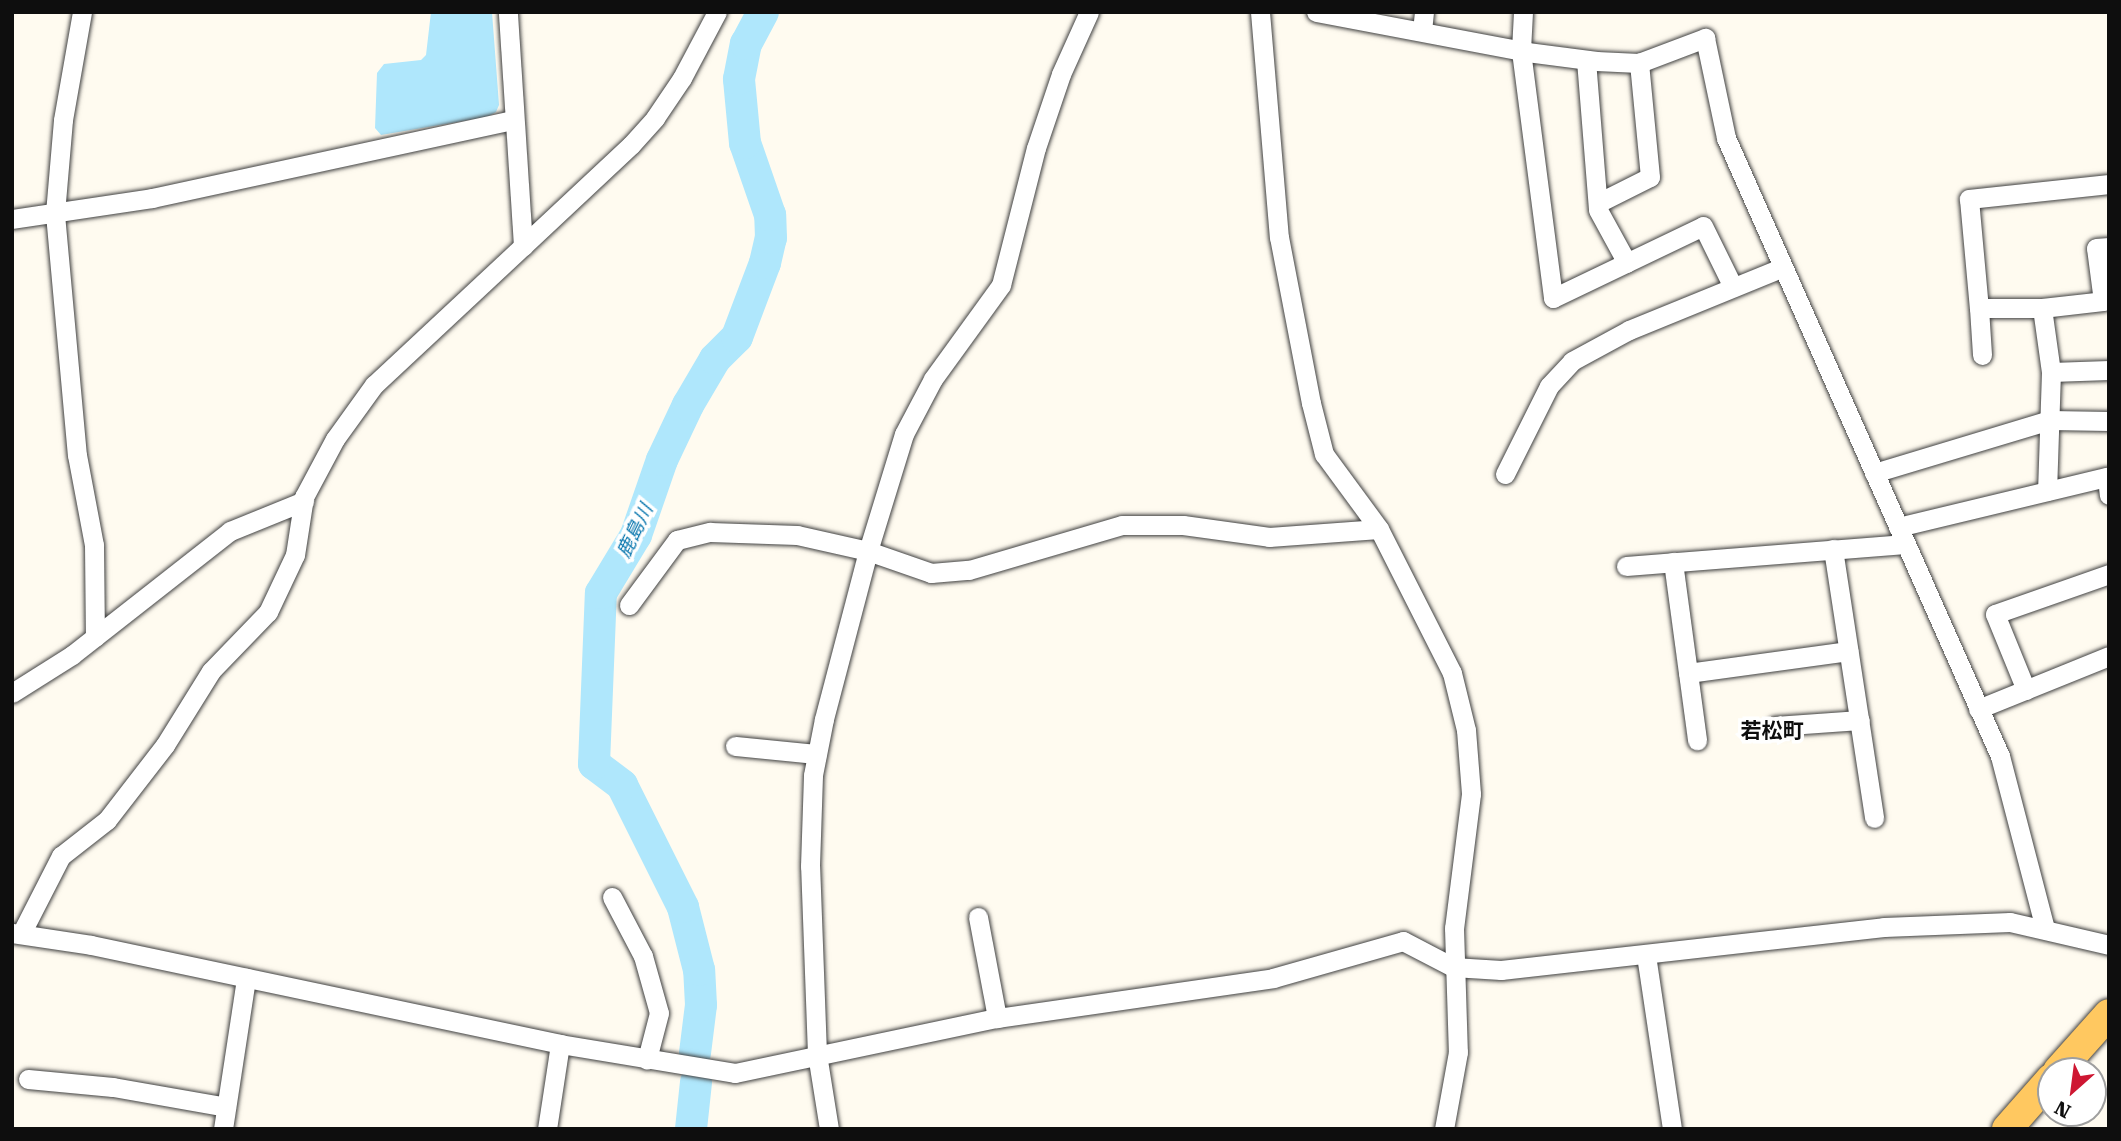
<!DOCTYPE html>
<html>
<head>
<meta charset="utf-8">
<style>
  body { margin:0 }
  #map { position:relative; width:2121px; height:1141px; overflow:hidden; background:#fffbf0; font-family:"Roboto Serif","Noto Sans JP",serif }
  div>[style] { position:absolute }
  .water>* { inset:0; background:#afe7fc }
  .river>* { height:32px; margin:-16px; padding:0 16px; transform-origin:16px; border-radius:16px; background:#afe7fc }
  .roads { filter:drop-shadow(0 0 2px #414141) drop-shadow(0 0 2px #414141) }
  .street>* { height:19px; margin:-9.5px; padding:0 9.5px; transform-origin:9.5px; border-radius:9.5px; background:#fff }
  .primary>* { height:30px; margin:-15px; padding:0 15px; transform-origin:15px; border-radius:15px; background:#ffc860 }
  span { translate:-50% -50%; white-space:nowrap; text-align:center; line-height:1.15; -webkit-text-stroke:7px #fff; paint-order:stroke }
  .water-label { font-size:19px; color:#0a77ae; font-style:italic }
  .quarter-label { font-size:21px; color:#0e0e0e; font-weight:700 }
  .frame { position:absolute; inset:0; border:14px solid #0e0e0e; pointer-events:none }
  .north { position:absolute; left:2037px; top:1057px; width:70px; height:70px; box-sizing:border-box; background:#fff; border:2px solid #9f9f9f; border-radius:50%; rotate:208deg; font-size:19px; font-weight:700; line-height:28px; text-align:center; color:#0e0e0e }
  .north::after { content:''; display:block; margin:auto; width:24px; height:32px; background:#ce1732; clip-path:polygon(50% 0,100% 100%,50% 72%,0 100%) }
</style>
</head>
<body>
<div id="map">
  <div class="water">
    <div style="clip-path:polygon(431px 12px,492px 12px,499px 105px,496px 112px,487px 117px,381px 135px,375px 128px,377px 73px,384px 64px,421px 60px,426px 55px)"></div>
  </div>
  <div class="river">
    <div style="left:695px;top:1053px;width:48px;rotate:-82.9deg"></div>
    <div style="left:701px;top:1005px;width:35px;rotate:-93deg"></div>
    <div style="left:699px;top:970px;width:65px;rotate:-104.3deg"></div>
    <div style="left:683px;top:907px;width:136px;rotate:-116.6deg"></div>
    <div style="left:622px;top:785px;width:35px;rotate:-143deg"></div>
    <div style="left:594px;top:764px;width:171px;rotate:-87.7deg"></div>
    <div style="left:601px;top:593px;width:68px;rotate:-58.9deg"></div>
    <div style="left:636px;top:535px;width:79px;rotate:-70.9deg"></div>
    <div style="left:662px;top:460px;width:61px;rotate:-64.7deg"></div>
    <div style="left:688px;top:405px;width:53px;rotate:-59.6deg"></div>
    <div style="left:715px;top:359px;width:31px;rotate:-45deg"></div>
    <div style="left:737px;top:337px;width:79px;rotate:-69.3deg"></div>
    <div style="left:765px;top:263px;width:26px;rotate:-77deg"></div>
    <div style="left:771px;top:238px;width:23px;rotate:-92deg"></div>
    <div style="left:770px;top:215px;width:76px;rotate:-109.1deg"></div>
    <div style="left:745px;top:143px;width:64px;rotate:-95.4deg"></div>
    <div style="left:739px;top:79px;width:36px;rotate:-79deg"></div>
    <div style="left:746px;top:44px;width:36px;rotate:-62deg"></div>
    <div style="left:691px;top:1129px;width:47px;rotate:-83.9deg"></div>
  </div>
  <div class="roads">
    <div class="street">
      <div style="left:82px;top:12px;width:110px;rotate:100deg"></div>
      <div style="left:63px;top:120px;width:94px;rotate:94.9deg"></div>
      <div style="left:55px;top:214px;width:242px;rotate:84.8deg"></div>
      <div style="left:77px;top:455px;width:92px;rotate:79.3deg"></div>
      <div style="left:94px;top:545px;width:92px;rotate:89.4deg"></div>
      <div style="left:1260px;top:12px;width:226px;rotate:85.2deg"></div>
      <div style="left:1279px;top:237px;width:169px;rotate:79.1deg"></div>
      <div style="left:1311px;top:403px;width:53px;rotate:75.7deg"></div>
      <div style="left:1324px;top:454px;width:93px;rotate:53.7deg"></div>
      <div style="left:1379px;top:529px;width:161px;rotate:63.1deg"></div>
      <div style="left:1452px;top:673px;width:59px;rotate:76.2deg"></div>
      <div style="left:1466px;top:730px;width:64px;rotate:85.5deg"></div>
      <div style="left:1471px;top:794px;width:135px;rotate:97.2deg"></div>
      <div style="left:1454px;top:928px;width:124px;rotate:88.2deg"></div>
      <div style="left:1458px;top:1052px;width:78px;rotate:100.3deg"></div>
      <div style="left:1316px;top:12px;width:215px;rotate:10.7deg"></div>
      <div style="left:1527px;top:52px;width:70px;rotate:7.4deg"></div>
      <div style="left:1596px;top:61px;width:43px;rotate:2.7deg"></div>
      <div style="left:1639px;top:63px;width:71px;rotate:-20.7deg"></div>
      <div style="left:1705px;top:38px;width:102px;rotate:78.1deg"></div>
      <div style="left:1726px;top:138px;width:676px;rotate:66.09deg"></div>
      <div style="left:2000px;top:756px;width:179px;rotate:75.4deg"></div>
      <div style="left:1523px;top:12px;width:39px;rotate:93deg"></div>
      <div style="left:1521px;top:51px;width:249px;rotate:82.6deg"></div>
      <div style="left:1553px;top:298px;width:166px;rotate:-25.6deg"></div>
      <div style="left:1703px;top:226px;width:68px;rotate:63.8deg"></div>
      <div style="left:1422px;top:31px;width:19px;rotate:-84deg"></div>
      <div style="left:1586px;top:60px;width:150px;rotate:85.4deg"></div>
      <div style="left:1598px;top:210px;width:60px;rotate:61.3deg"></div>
      <div style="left:2109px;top:184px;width:141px;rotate:173.9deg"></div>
      <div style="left:1969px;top:199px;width:109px;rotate:84.8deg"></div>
      <div style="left:1979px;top:308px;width:63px"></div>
      <div style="left:2042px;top:308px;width:61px;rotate:-6.5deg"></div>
      <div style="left:2103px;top:301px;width:53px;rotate:-97.5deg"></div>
      <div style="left:2096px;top:248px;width:13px;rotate:-4deg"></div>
      <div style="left:1598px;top:203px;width:58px;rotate:-26.6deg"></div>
      <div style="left:1650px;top:177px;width:115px;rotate:-95.5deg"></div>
      <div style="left:12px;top:219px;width:142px;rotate:-8.5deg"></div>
      <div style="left:152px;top:198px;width:370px;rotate:-12.2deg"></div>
      <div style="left:523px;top:246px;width:148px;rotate:-43.1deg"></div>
      <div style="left:631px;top:145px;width:36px;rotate:-48deg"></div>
      <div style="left:655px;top:118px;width:48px;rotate:-56deg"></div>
      <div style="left:682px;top:78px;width:75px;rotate:-62.1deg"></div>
      <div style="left:1979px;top:308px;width:47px;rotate:86.3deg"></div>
      <div style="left:2042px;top:308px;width:65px;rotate:82deg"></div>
      <div style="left:2051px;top:372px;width:119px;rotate:91.9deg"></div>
      <div style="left:2051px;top:372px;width:58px;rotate:-2deg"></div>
      <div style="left:1874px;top:473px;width:184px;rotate:-16.8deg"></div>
      <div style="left:2050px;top:420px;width:59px;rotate:1deg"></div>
      <div style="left:1505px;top:474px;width:98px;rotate:-63.4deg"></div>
      <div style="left:1549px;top:386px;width:34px;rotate:-47deg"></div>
      <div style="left:1572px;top:361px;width:65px;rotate:-28.5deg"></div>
      <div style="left:1629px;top:330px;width:166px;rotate:-22.2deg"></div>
      <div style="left:1898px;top:527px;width:215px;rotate:-13.5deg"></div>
      <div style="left:2107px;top:477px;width:18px;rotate:84deg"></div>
      <div style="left:1833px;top:549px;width:272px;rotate:81.3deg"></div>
      <div style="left:1673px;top:562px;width:180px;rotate:82.3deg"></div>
      <div style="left:1626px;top:566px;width:280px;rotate:-4.5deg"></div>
      <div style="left:629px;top:605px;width:81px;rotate:-53.6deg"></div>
      <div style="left:677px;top:540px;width:34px;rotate:-14deg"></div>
      <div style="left:710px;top:532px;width:87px;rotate:2deg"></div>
      <div style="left:797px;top:535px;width:73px;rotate:12.7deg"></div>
      <div style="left:868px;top:551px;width:67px;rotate:19.2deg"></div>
      <div style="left:931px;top:573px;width:38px;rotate:-5deg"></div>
      <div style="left:969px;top:570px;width:159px;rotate:-16.4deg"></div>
      <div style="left:1122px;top:525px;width:61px"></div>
      <div style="left:1183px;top:525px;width:87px;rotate:7.9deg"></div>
      <div style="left:1269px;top:537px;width:110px;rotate:-4.2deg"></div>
      <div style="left:1688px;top:673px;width:162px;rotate:-7.8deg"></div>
      <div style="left:2026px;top:690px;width:82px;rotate:-112.2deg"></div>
      <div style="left:1995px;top:614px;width:121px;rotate:-19.3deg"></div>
      <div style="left:12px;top:693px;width:71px;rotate:-32.3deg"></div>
      <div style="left:72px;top:655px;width:201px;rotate:-38.1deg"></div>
      <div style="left:230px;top:531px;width:80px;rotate:-22.1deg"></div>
      <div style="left:1978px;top:709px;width:141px;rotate:-22deg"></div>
      <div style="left:1775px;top:726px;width:85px;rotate:-4deg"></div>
      <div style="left:735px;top:746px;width:82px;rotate:5.6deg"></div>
      <div style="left:612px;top:897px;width:67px;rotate:62.3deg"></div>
      <div style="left:643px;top:956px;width:59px;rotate:74.3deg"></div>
      <div style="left:659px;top:1013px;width:48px;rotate:104.6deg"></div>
      <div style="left:978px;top:917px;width:103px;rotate:79.3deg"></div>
      <div style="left:12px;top:933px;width:80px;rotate:8.6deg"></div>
      <div style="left:91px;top:945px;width:479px;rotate:11.9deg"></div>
      <div style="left:560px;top:1044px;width:177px;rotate:9.4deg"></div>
      <div style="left:735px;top:1073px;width:268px;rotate:-11.9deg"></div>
      <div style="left:997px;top:1018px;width:279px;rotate:-8.2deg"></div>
      <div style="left:1273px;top:978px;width:135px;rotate:-15.9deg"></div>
      <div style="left:1403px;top:941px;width:56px;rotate:27.5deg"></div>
      <div style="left:1453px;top:967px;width:48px;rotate:3.6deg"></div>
      <div style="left:1501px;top:970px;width:385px;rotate:-6.4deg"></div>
      <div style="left:1884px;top:927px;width:126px;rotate:-2.3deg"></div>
      <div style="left:2010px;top:922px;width:102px;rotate:13.1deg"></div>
      <div style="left:21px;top:934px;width:88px;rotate:-62.9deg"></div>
      <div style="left:61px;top:856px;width:58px;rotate:-38deg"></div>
      <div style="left:107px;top:820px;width:95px;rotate:-52.3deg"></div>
      <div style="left:165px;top:745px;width:87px;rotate:-58.1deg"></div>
      <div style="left:211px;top:671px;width:82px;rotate:-46deg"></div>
      <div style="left:268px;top:612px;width:63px;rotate:-64.7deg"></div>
      <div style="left:295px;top:555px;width:59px;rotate:-81.2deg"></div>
      <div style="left:304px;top:497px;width:66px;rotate:-61.9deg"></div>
      <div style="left:335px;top:439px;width:67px;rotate:-54.2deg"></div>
      <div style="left:374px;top:385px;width:204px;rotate:-43deg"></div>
      <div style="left:523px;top:246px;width:234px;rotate:-93.7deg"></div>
      <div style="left:1646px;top:955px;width:176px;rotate:81.5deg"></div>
      <div style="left:28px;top:1079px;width:85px;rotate:5.4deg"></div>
      <div style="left:113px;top:1087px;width:115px;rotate:10deg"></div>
      <div style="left:223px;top:1129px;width:153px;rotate:-81.3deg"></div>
      <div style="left:547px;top:1129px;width:86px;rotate:-81.3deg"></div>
      <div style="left:829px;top:1129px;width:76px;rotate:-99.1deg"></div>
      <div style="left:817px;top:1054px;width:188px;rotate:-92.1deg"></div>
      <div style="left:810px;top:866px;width:91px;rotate:-88.1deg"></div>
      <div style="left:813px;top:775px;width:57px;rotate:-78.9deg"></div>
      <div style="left:824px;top:719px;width:174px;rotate:-75.3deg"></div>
      <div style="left:868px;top:551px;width:122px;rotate:-72.9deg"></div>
      <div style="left:904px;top:434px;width:62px;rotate:-62.2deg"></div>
      <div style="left:933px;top:379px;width:116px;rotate:-54.1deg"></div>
      <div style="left:1001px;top:285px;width:141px;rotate:-75.7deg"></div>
      <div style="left:1036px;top:148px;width:78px;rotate:-71.3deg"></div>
      <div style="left:1061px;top:74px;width:68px;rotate:-65.7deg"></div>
    </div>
    <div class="primary">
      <div style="left:2058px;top:1071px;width:76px;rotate:-48.2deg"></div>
      <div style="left:2007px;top:1129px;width:67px;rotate:-48.7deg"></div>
    </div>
  </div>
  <div class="water-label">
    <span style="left:635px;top:531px;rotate:-64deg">鹿島川</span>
  </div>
  <div class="quarter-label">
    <span style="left:1772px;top:731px">若松町</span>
  </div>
  <div class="frame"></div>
  <div class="north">N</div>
</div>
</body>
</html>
